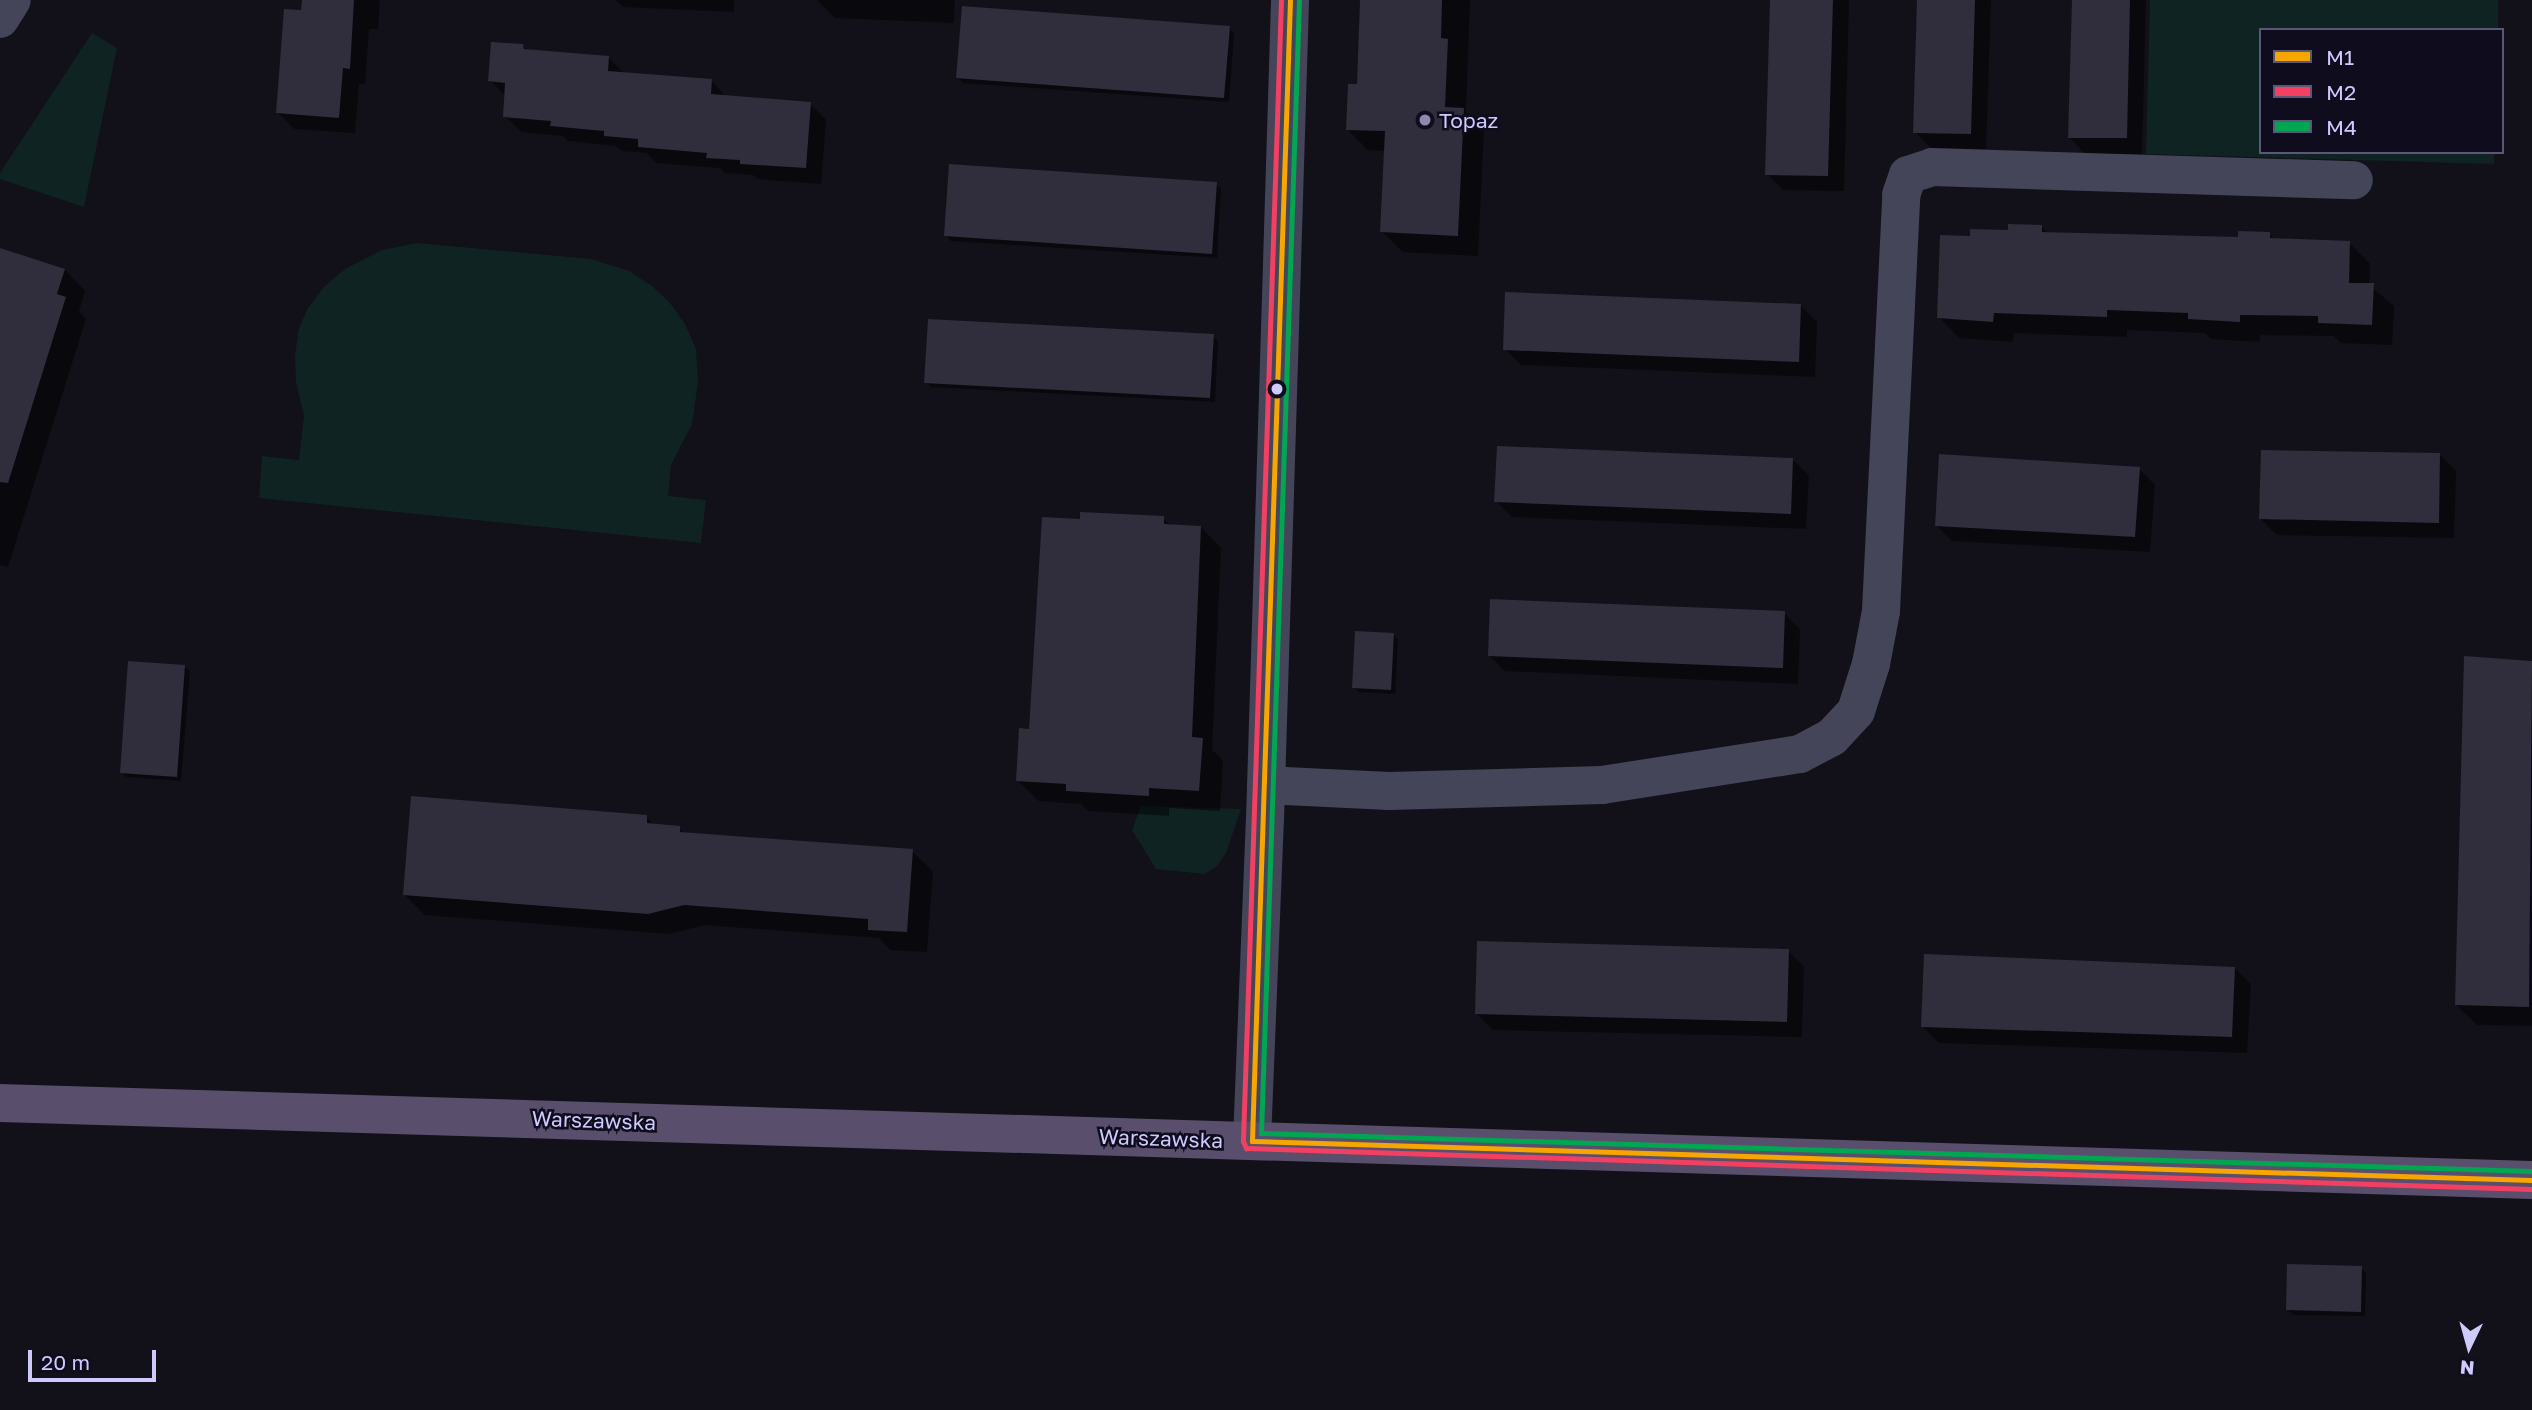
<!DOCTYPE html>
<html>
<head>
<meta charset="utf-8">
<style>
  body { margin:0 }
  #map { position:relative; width:2532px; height:1410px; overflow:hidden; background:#121019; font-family:"Golos Text",sans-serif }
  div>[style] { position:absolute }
  .green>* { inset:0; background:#102323 }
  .shadow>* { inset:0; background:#0007 }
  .building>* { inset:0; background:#302d3c }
  .minor>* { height:38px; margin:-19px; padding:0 19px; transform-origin:19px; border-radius:19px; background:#45455a }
  .major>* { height:38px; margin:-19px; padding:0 19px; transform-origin:19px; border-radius:19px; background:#594e6b }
  .bus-1>* { height:5px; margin:-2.5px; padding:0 2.5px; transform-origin:2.5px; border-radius:2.5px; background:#f7a600 }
  .bus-2>* { height:5px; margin:-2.5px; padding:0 2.5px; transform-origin:2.5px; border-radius:2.5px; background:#f24062 }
  .bus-3>* { height:5px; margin:-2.5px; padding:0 2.5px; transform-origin:2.5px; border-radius:2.5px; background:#00a651 }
  .dots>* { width:19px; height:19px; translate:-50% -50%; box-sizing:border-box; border:4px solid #0f0c1d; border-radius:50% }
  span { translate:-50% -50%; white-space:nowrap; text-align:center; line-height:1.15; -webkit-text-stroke:5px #0f0c1d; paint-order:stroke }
  .poi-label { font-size:21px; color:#cecafd }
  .left { translate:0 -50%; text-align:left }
  .street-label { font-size:21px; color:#cecafd }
  .legend { position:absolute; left:2259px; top:28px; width:245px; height:126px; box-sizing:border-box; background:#0f0c1d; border:2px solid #5b5877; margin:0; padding:9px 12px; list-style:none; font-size:21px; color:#cecafd }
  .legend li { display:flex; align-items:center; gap:14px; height:35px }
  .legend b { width:35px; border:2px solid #5b5877 }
  .north { position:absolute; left:2434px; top:1312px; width:70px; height:70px; -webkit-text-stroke:5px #0f0c1d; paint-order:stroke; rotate:185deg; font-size:19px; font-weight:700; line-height:28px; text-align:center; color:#cecafd }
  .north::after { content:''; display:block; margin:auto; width:24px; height:32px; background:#cecafd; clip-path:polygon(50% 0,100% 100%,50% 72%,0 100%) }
  .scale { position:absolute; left:28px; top:1350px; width:128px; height:32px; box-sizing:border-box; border:4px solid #cecafd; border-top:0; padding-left:9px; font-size:21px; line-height:24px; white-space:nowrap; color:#cecafd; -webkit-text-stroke:5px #0f0c1d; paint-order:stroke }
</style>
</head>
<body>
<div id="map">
  <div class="green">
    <div style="clip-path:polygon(2150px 0,2498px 0,2498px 30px,2261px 30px,2261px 152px,2494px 152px,2494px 164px,2146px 154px)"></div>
    <div style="clip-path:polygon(92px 33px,117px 48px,84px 207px,0 179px,0 173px)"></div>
    <div style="clip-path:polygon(417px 243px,591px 259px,629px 271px,652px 286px,670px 303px,685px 324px,696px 349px,698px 382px,692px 424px,671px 465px,668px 496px,706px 500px,701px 543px,259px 498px,262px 456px,299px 460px,304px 416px,296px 382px,295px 355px,299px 328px,308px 308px,324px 287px,345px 269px,382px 250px)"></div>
    <div style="clip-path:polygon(1141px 806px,1241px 809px,1226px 853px,1217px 866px,1205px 874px,1156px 869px,1132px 830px)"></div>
  </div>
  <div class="shadow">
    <div style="clip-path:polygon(304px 0,380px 0,378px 29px,369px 29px,365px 84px,359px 84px,355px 133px,294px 129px,278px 113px)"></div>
    <div style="clip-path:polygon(616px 0,734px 0,734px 12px,623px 7px)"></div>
    <div style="clip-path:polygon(817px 0,955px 0,954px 23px,835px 18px)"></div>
    <div style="clip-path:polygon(1362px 0,1470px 0,1466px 112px,1484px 130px,1478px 256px,1403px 252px,1382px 232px,1386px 151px,1368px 150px,1348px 130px,1359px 86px)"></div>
    <div style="clip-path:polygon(1772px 0,1849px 0,1844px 191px,1783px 190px,1767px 174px)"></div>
    <div style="clip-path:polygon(1918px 0,1991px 0,1986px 149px,1931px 148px,1915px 132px)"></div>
    <div style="clip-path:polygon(2074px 0,2146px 0,2142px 154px,2085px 154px,2069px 137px)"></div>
    <div style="clip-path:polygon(1229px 28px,1234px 33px,1229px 102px,963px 83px,958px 78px)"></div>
    <div style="clip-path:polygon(523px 46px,528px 51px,608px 57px,625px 74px,711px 81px,727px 97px,810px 104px,826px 120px,821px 184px,757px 179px,753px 175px,724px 173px,720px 168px,656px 163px,647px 153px,622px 151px,616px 146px,568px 141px,563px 136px,521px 132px,505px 116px,506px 96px,490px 80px)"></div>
    <div style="clip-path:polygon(1216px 184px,1221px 189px,1217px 258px,951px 241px,946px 236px)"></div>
    <div style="clip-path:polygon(2042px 227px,2049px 234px,2240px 239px,2269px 234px,2276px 240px,2349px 243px,2370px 264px,2369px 285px,2394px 306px,2392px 345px,2341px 343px,2334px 336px,2260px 335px,2260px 342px,2211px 339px,2205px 333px,2127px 330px,2127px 337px,2014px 333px,2013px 342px,1959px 338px,1939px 317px,1972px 238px)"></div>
    <div style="clip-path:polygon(0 250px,65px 270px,85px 291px,79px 311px,86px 319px,8px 567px,0 565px)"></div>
    <div style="clip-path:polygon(1801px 306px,1817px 322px,1815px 377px,1521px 365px,1505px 349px)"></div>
    <div style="clip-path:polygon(1213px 336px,1218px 341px,1215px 402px,931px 387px,926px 382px)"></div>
    <div style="clip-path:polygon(2440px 455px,2456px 471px,2454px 538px,2277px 535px,2261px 519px)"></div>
    <div style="clip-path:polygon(1792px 459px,1809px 475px,1806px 529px,1512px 517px,1496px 501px)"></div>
    <div style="clip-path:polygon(2139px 469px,2155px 485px,2150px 552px,1952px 541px,1936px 525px)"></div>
    <div style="clip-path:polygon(1163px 518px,1171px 526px,1201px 527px,1221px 548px,1212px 750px,1223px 760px,1220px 811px,1169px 808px,1169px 816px,1088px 811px,1081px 804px,1039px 801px,1018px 781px,1081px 520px)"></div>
    <div style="clip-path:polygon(1784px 613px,1800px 629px,1798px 684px,1505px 671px,1489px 655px)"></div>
    <div style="clip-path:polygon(1393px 634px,1398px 639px,1395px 694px,1359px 692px,1354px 687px)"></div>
    <div style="clip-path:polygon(2466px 658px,2532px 663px,2532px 1026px,2477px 1025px,2456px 1005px)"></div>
    <div style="clip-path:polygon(185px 667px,190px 672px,181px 781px,126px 777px,121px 772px)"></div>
    <div style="clip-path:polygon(646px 817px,656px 826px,679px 828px,685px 834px,912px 851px,933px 871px,927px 952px,890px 950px,879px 938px,705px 925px,669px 934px,425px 915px,404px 894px)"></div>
    <div style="clip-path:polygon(1788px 951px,1804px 967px,1802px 1037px,1493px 1030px,1477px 1014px)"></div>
    <div style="clip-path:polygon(2235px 968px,2251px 984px,2247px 1053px,1939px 1043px,1923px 1027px)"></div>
    <div style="clip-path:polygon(2361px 1268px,2366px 1273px,2365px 1316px,2293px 1315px,2288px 1310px)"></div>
  </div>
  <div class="building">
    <div style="clip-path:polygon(302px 0,354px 0,350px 69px,343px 68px,339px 118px,276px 113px,284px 9px,301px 10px)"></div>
    <div style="clip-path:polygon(1360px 0,1442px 0,1441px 38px,1448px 39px,1445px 107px,1464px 108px,1458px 236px,1380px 232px,1385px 131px,1346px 130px,1348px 84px,1357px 84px)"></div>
    <div style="clip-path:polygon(1770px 0,1833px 0,1828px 176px,1765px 175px)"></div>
    <div style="clip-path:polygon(1917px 0,1975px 0,1971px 134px,1913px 133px)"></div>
    <div style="clip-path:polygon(2072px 0,2130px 0,2127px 138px,2068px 138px)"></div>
    <div style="clip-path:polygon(962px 6px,1230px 26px,1224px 98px,956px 78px)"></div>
    <div style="clip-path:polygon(491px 42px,523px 44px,524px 49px,609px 56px,608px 71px,712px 79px,711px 94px,811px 102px,806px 168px,740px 164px,740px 160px,706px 158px,707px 153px,638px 147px,638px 139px,604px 136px,604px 131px,550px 126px,551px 121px,503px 117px,505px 83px,488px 81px)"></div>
    <div style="clip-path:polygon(949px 164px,1217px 182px,1212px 254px,944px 236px)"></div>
    <div style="clip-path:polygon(2008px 224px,2042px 225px,2042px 232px,2238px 237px,2238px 231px,2270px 232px,2270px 238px,2350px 241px,2349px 283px,2374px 283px,2372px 325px,2318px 323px,2318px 316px,2240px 315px,2240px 322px,2188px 319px,2188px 313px,2107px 310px,2107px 317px,1994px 313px,1993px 322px,1937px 318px,1940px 235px,1970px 236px,1970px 229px,2008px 230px)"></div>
    <div style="clip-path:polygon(0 248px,65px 269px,57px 294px,66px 297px,8px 483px,0 482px)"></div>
    <div style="clip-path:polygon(1505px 292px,1801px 304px,1799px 362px,1503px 350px)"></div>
    <div style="clip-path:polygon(928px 319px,1214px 334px,1210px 398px,924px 383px)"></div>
    <div style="clip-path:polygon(1497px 446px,1793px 458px,1791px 514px,1494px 502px)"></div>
    <div style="clip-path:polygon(2261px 450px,2440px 453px,2439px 523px,2259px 519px)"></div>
    <div style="clip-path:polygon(1939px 454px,2140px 467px,2135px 537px,1935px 526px)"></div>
    <div style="clip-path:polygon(1080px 512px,1164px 516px,1164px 524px,1201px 526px,1192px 737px,1203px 738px,1199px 791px,1149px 788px,1149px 796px,1066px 791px,1066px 784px,1016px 781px,1019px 728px,1029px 729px,1042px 517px,1080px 519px)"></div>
    <div style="clip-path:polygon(1490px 599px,1785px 611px,1783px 668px,1488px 656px)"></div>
    <div style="clip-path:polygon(1355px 631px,1394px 633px,1391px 690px,1352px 688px)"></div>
    <div style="clip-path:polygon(2464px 656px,2532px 661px,2529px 1007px,2455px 1005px)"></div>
    <div style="clip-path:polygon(128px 661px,185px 665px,177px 777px,120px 773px)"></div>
    <div style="clip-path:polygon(411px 796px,647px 815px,647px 823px,680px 826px,680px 832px,913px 849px,907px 932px,868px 930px,868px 919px,684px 905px,648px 914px,403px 895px)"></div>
    <div style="clip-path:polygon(1477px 941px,1789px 949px,1787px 1022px,1475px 1014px)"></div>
    <div style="clip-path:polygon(1924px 954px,2235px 967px,2232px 1037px,1921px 1027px)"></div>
    <div style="clip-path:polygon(2287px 1264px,2362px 1266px,2361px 1312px,2286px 1310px)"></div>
  </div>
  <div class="minor">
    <div style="left:0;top:19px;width:22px;rotate:-58deg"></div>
    <div style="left:1266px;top:785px;width:123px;rotate:2.8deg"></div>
    <div style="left:1389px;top:791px;width:213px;rotate:-1.6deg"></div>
    <div style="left:1602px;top:785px;width:200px;rotate:-8.9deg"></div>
    <div style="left:1800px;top:754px;width:36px;rotate:-28deg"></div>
    <div style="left:1832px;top:737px;width:35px;rotate:-47deg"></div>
    <div style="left:1856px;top:711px;width:49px;rotate:-72.3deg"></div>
    <div style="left:1871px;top:664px;width:54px;rotate:-79.3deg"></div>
    <div style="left:1881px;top:611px;width:416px;rotate:-87.2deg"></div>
    <div style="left:1901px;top:195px;width:21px;rotate:-71deg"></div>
    <div style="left:1908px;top:175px;width:25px;rotate:-18deg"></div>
    <div style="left:1932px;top:167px;width:422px;rotate:1.8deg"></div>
    <div style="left:1252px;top:1141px;width:321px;rotate:-87.7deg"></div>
    <div style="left:1265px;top:820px;width:820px;rotate:-88.25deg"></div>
  </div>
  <div class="major">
    <div style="left:0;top:1103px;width:2533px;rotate:1.74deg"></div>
  </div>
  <div class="bus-1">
    <div style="left:1290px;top:0;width:1142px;rotate:91.91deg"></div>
    <div style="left:1252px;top:1141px;width:1281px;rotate:1.75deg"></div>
  </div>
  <div class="bus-2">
    <div style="left:1281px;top:0;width:1142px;rotate:91.91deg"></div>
    <div style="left:1243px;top:1141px;width:8px;rotate:67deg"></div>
    <div style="left:1246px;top:1148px;width:1287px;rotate:1.83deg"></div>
  </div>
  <div class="bus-3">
    <div style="left:1299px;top:0;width:1134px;rotate:91.92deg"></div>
    <div style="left:1261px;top:1133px;width:1272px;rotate:1.71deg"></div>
  </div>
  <div class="dots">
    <div style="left:1425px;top:120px;background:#8c89ad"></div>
    <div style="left:1277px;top:389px;background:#cecafd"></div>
  </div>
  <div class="poi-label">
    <span class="left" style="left:1439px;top:120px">Topaz</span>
  </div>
  <div class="street-label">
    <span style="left:594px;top:1120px;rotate:2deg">Warszawska</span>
    <span style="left:1161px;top:1138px;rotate:2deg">Warszawska</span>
  </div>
  <ul class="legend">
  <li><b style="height:9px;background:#f7a600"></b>M1</li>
  <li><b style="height:9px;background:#f24062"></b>M2</li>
  <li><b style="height:9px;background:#00a651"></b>M4</li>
  </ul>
  <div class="north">N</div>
  <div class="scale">20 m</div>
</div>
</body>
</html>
